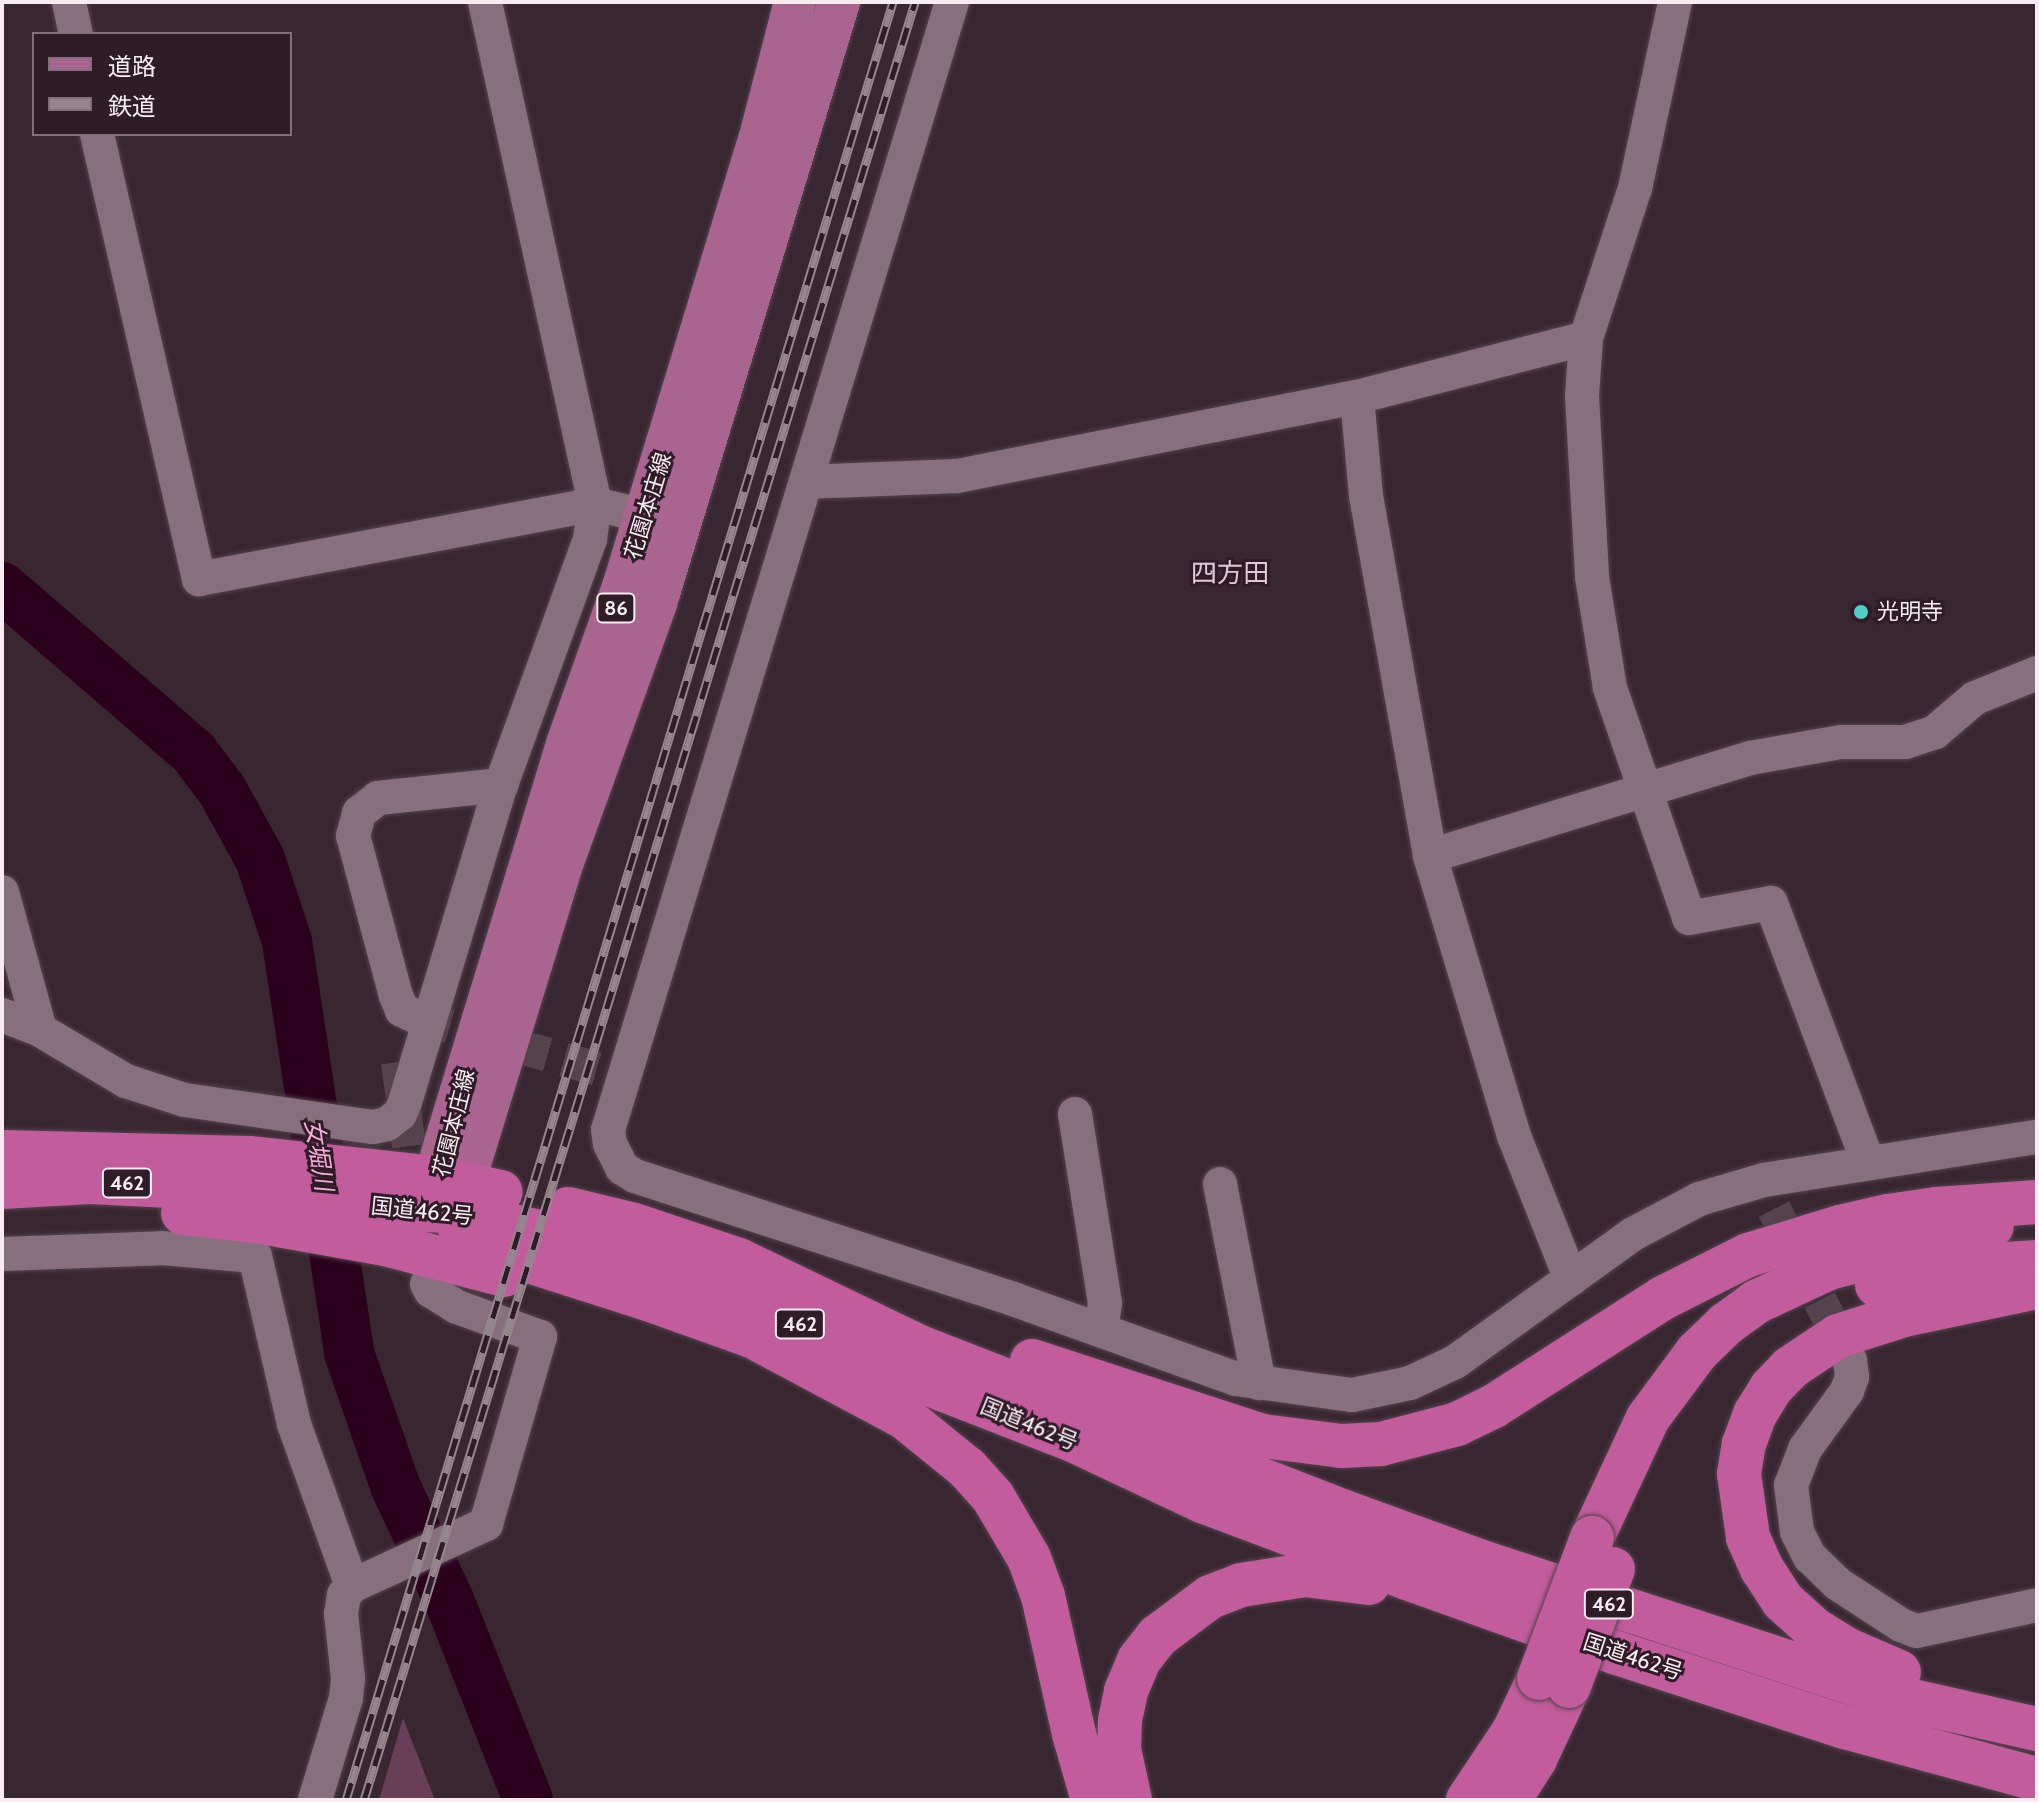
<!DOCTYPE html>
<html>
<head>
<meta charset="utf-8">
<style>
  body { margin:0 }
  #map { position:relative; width:2039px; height:1802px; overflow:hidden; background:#382630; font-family:Cabin,"Noto Sans JP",sans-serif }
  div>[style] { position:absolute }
  .green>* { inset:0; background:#693f58 }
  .river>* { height:50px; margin:-25px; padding:0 25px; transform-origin:25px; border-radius:25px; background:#2b001d }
  .minor-tunnel>* { height:34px; margin-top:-17px; transform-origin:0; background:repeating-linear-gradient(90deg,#55444d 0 34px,transparent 0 51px) }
  .roads { filter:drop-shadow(0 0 2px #53434c) drop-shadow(0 0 2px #53434c) }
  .minor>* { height:34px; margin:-17px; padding:0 17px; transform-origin:17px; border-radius:17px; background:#87707d }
  .major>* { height:42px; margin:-21px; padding:0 21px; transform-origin:21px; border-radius:21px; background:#aa6490 }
  .highway>* { height:44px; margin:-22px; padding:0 22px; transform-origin:22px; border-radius:22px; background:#c25c9c }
  .rail>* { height:9px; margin-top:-4.5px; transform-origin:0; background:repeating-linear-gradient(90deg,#2e1c27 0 18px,#95868e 0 36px); box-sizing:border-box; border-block:2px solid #95868e }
  .bridges { filter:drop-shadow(0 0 2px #53434c) drop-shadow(0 0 2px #53434c) }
  .highway-bridge>* { height:44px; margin:-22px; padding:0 22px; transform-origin:22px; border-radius:22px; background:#c25c9c }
  .dots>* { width:22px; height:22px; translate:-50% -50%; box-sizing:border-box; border:4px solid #2e1c27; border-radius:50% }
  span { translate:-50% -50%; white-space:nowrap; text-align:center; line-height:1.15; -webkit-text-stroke:6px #2e1c27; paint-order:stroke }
  .shield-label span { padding:2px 6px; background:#2e1c27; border:2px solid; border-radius:6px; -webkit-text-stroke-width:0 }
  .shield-label { font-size:20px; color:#f8ebf2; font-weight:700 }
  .street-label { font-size:22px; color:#f8ebf2 }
  .poi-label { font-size:22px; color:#f8ebf2 }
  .left { translate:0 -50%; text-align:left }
  .water-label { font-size:24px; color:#f8aad8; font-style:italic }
  .quarter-label { font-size:26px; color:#e1c8d6 }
  .frame { position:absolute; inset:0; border:4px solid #f8ebf2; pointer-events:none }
  .legend { position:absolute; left:32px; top:32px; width:260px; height:104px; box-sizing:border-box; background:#2e1c27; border:2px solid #7f6f78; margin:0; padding:10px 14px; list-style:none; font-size:24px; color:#f8ebf2 }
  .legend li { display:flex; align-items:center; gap:16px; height:40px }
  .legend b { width:40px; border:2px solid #7f6f78 }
</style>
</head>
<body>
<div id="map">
  <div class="green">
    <div style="clip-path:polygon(403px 1718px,435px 1800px,379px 1800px)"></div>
  </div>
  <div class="river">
    <div style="left:2px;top:587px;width:254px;rotate:40.8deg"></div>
    <div style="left:194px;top:753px;width:46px;rotate:52.9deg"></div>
    <div style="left:222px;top:790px;width:79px;rotate:61.2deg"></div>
    <div style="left:260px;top:859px;width:86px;rotate:71.8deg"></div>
    <div style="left:287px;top:941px;width:417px;rotate:81.4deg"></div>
    <div style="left:349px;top:1353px;width:143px;rotate:70.8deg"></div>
    <div style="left:396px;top:1488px;width:124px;rotate:64.7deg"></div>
    <div style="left:449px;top:1600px;width:215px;rotate:68.4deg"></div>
  </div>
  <div class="minor-tunnel">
    <div style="left:417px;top:1017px;width:195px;rotate:16.1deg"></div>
    <div style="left:398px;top:1062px;width:139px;rotate:82.6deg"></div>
    <div style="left:1774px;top:1209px;width:165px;rotate:63.3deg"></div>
  </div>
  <div class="roads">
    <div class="minor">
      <div style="left:69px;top:2px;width:33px;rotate:78deg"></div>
      <div style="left:952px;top:2px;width:1179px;rotate:106.96deg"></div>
      <div style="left:608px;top:1130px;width:14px;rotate:82deg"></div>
      <div style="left:610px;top:1144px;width:27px;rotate:63deg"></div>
      <div style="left:622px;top:1168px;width:15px;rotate:32deg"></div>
      <div style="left:635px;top:1176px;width:398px;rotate:18deg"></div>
      <div style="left:1013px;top:1299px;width:237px;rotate:19.7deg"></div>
      <div style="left:1236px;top:1379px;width:117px;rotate:7.9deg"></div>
      <div style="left:1352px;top:1395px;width:59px;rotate:-11.7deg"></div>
      <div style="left:1410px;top:1383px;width:50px;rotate:-25deg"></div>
      <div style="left:1455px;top:1362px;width:219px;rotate:-35.7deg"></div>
      <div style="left:1633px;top:1234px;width:75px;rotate:-27.9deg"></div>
      <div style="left:1699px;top:1199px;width:68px;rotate:-16.3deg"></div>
      <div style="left:1764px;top:1180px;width:276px;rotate:-9deg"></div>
      <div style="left:1675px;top:2px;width:190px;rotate:102.1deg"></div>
      <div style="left:1635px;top:188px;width:158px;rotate:108.1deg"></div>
      <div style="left:1586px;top:338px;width:58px;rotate:93.9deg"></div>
      <div style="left:1582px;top:396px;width:181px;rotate:86.8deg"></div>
      <div style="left:1592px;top:577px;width:112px;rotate:80.8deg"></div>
      <div style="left:1610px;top:688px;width:243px;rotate:71deg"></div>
      <div style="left:1689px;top:918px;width:83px;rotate:-10.4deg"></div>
      <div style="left:1771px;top:903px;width:277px;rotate:69.5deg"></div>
      <div style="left:97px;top:134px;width:457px;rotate:77.1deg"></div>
      <div style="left:199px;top:579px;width:403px;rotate:-10.7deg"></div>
      <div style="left:595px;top:504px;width:51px;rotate:13.5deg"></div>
      <div style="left:1357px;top:397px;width:99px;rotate:84.8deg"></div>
      <div style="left:1366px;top:496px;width:366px;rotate:79.9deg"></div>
      <div style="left:1430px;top:856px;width:292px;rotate:73.3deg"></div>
      <div style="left:1514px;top:1136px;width:154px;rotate:68.3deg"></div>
      <div style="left:806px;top:482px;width:151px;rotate:-2.3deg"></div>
      <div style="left:957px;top:476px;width:408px;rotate:-11.2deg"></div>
      <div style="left:1357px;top:397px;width:236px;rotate:-14.4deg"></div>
      <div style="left:1430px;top:856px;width:335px;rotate:-17deg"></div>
      <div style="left:1750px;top:758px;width:92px;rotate:-10deg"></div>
      <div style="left:1841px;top:742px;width:64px"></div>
      <div style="left:1905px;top:742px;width:32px;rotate:-18deg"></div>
      <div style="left:1935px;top:732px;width:52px;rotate:-40.4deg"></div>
      <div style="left:1975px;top:698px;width:67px;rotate:-22deg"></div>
      <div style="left:2px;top:892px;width:143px;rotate:74.6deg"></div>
      <div style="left:2px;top:1015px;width:41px;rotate:21.5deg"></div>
      <div style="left:40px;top:1030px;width:100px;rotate:30.7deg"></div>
      <div style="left:126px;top:1081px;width:62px;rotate:17.9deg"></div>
      <div style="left:185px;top:1100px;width:190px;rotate:8.2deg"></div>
      <div style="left:373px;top:1127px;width:14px;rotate:-12deg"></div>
      <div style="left:387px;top:1124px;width:16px;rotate:-38deg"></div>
      <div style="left:400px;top:1114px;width:13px;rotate:-67deg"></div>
      <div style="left:405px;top:1102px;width:331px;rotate:-73.2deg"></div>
      <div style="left:501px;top:785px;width:262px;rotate:-70.1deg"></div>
      <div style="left:590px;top:539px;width:35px;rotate:-82deg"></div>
      <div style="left:595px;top:504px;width:514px;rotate:-102.36deg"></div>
      <div style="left:417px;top:1017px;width:17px;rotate:-155deg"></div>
      <div style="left:402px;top:1010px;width:15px;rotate:-113deg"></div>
      <div style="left:396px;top:996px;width:166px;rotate:-105deg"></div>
      <div style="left:353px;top:836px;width:24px;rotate:-75deg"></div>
      <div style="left:359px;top:813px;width:24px;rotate:-38deg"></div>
      <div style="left:378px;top:798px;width:124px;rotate:-6deg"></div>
      <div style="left:1075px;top:1114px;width:191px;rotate:81deg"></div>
      <div style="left:1105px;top:1303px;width:27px;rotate:98deg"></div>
      <div style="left:1220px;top:1184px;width:203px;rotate:78.9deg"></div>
      <div style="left:2px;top:1254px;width:160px;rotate:-2.1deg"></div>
      <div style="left:162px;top:1248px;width:93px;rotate:4.9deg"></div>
      <div style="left:255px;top:1256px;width:172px;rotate:76.9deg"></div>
      <div style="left:294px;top:1424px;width:172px;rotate:70.3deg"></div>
      <div style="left:1850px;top:1360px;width:17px;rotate:83deg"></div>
      <div style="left:1852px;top:1377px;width:15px;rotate:110deg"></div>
      <div style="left:1847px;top:1391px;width:72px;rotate:125.9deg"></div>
      <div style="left:1805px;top:1449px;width:39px;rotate:111deg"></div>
      <div style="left:1791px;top:1485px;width:47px;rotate:82.7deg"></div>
      <div style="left:1797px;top:1532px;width:28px;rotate:63deg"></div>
      <div style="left:1810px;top:1557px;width:39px;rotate:44deg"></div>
      <div style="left:1838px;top:1584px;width:75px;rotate:33.1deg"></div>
      <div style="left:1901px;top:1625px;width:17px;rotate:21deg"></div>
      <div style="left:1917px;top:1631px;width:123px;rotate:-12.2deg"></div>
      <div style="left:315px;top:1800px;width:107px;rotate:-73.1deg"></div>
      <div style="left:346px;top:1698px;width:20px;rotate:-84deg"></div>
      <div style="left:348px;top:1678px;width:64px;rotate:-96.2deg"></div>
      <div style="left:341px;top:1614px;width:19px;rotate:-81deg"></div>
      <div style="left:344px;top:1595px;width:12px;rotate:-48deg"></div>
      <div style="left:352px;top:1586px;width:148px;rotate:-24.8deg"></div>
      <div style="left:486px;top:1524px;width:195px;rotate:-73.9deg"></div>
      <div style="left:540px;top:1337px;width:88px;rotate:-160.1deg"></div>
      <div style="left:457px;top:1307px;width:31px;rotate:-148deg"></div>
      <div style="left:431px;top:1291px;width:8px;rotate:-120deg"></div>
    </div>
    <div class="major">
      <div style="left:446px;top:1210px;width:34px;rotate:-109deg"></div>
      <div style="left:435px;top:1178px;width:40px;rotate:-74deg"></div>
      <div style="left:446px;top:1140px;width:414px;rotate:-73deg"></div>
      <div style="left:567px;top:744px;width:170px;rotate:-70.4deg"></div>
      <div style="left:624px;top:584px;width:463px;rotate:-73.1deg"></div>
      <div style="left:759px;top:141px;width:144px;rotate:-75.5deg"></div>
      <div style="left:446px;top:1211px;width:33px;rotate:-57deg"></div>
      <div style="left:464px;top:1183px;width:336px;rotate:-72.9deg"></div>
      <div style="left:563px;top:862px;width:275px;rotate:-70.2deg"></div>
      <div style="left:656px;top:603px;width:628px;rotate:-73.06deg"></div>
    </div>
    <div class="highway">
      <div style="left:2px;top:1152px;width:247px;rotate:1.4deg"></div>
      <div style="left:249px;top:1158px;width:187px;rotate:6.1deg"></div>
      <div style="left:435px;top:1178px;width:67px;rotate:12deg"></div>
      <div style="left:2px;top:1187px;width:88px;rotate:-3.3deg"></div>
      <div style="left:90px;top:1182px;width:162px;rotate:2.8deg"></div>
      <div style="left:252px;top:1190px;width:130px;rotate:7.9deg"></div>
      <div style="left:381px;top:1208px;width:65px;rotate:2.6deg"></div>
      <div style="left:446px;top:1211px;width:141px;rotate:12.7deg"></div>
      <div style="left:584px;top:1242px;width:153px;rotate:17.1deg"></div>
      <div style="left:730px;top:1287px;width:164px;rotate:27.7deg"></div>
      <div style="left:875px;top:1363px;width:215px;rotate:21.3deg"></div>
      <div style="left:1075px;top:1441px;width:140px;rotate:25.3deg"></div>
      <div style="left:1202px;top:1501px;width:216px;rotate:20.6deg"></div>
      <div style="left:1404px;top:1577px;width:226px;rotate:19.6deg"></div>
      <div style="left:1617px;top:1653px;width:240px;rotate:18deg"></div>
      <div style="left:1845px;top:1727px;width:199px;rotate:15.2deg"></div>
      <div style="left:568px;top:1209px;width:68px;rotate:13.6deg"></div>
      <div style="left:634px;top:1225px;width:111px;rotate:18.4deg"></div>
      <div style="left:739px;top:1260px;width:203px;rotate:25.7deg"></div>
      <div style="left:922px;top:1348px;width:439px;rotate:21.2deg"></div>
      <div style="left:1331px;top:1507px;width:167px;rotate:20deg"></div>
      <div style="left:1488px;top:1564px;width:432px;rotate:18.1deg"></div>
      <div style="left:1899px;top:1698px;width:141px;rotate:12.7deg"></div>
      <div style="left:183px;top:1213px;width:73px;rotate:6.3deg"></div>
      <div style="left:256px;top:1221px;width:131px;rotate:10.1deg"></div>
      <div style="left:385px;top:1244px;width:123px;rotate:14.6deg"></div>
      <div style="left:459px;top:1226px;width:12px;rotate:55deg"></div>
      <div style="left:466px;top:1236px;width:22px;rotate:30deg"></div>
      <div style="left:485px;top:1247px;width:171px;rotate:17.7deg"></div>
      <div style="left:648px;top:1299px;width:113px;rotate:19.7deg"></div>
      <div style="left:754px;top:1337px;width:170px;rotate:28.1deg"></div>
      <div style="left:904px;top:1417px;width:81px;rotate:39deg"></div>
      <div style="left:967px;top:1468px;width:39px;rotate:48deg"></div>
      <div style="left:993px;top:1497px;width:71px;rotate:59.5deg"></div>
      <div style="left:1029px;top:1558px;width:40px;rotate:69.8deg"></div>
      <div style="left:1043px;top:1596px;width:141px;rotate:77.3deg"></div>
      <div style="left:1074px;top:1734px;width:69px;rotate:73.9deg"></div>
      <div style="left:1877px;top:1285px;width:101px;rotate:-10.9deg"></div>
      <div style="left:1976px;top:1266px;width:61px;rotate:-3.8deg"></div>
      <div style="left:1032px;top:1361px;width:243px;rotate:18deg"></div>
      <div style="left:1263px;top:1436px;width:79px;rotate:7.3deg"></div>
      <div style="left:1341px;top:1446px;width:40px;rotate:-2.9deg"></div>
      <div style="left:1381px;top:1444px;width:79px;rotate:-14.7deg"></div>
      <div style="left:1457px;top:1424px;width:41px;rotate:-25.9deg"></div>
      <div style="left:1494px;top:1406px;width:201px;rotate:-32.6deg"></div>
      <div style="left:1663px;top:1298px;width:95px;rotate:-26.8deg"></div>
      <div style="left:1748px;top:1255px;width:96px;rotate:-16.9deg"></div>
      <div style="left:1840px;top:1227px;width:49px;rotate:-12.9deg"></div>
      <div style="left:1888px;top:1216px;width:49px;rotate:-8.1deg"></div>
      <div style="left:1937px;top:1209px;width:100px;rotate:-4deg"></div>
      <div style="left:1592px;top:1538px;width:132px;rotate:-65deg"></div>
      <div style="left:1648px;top:1418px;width:82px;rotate:-53.4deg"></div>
      <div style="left:1697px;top:1352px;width:40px;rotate:-44deg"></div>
      <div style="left:1726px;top:1324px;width:37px;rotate:-36deg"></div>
      <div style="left:1756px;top:1302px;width:81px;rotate:-25deg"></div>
      <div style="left:1829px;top:1268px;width:168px;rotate:-14.4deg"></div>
      <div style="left:1899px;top:1672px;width:58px;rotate:-156.5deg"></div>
      <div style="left:1846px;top:1649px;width:39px;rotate:-148deg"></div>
      <div style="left:1813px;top:1628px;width:40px;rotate:-138deg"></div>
      <div style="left:1783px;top:1601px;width:38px;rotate:-123deg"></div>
      <div style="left:1762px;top:1569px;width:35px;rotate:-114deg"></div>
      <div style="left:1748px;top:1537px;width:64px;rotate:-98.1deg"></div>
      <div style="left:1739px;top:1474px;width:30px;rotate:-81deg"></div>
      <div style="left:1744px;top:1444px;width:32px;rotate:-70deg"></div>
      <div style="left:1755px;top:1414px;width:31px;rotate:-58deg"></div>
      <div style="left:1771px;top:1388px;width:28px;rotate:-46deg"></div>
      <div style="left:1790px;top:1368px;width:58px;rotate:-33.7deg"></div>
      <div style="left:1838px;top:1336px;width:69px;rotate:-17.7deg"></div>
      <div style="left:1904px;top:1315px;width:136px;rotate:-11.9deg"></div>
      <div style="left:1130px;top:1800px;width:52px;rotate:-102.2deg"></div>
      <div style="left:1119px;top:1749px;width:29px;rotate:-88deg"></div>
      <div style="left:1120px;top:1720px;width:30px;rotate:-78deg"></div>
      <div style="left:1126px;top:1691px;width:34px;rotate:-67deg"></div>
      <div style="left:1139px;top:1660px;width:31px;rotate:-52deg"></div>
      <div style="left:1158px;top:1636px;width:65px;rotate:-36.9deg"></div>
      <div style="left:1210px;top:1597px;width:33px;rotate:-21deg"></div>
      <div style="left:1241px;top:1585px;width:65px;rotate:-8.9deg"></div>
      <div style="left:1305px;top:1575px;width:64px;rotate:7.2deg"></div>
      <div style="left:1468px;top:1800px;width:83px;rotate:-56.3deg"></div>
      <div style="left:1514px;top:1731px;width:59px;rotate:-64.7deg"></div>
      <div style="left:1509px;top:1800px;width:49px;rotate:-57.6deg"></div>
      <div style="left:1535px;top:1759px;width:81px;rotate:-65deg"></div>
    </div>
  </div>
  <div class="rail">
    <div style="left:346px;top:1800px;width:1879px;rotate:-73.08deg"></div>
    <div style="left:364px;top:1800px;width:1881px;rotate:-72.96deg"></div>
  </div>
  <div class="bridges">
    <div class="highway-bridge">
      <div style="left:1539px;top:1678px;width:150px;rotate:-69.3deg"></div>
      <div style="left:1569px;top:1686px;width:125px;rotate:-69.4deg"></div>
    </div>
  </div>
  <div class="dots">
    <div style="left:1861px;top:612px;background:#53cdcb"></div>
  </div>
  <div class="shield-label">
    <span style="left:616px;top:608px">86</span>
    <span style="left:127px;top:1183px">462</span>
    <span style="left:800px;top:1324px">462</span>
    <span style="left:1609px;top:1604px">462</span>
  </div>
  <div class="street-label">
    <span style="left:648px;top:506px;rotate:-73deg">花園本庄線</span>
    <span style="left:454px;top:1123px;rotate:-76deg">花園本庄線</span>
    <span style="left:422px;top:1211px;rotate:6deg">国道462号</span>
    <span style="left:1029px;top:1424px;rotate:22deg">国道462号</span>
    <span style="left:1633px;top:1657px;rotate:18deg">国道462号</span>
  </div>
  <div class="poi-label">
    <span class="left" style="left:1877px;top:612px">光明寺</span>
  </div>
  <div class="water-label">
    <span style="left:319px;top:1155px;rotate:81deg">女堀川</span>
  </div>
  <div class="quarter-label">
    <span style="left:1230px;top:574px">四方田</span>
  </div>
  <div class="frame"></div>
  <ul class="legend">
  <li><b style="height:10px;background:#aa6490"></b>道路</li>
  <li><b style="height:10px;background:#95868e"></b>鉄道</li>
  </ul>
</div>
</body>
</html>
